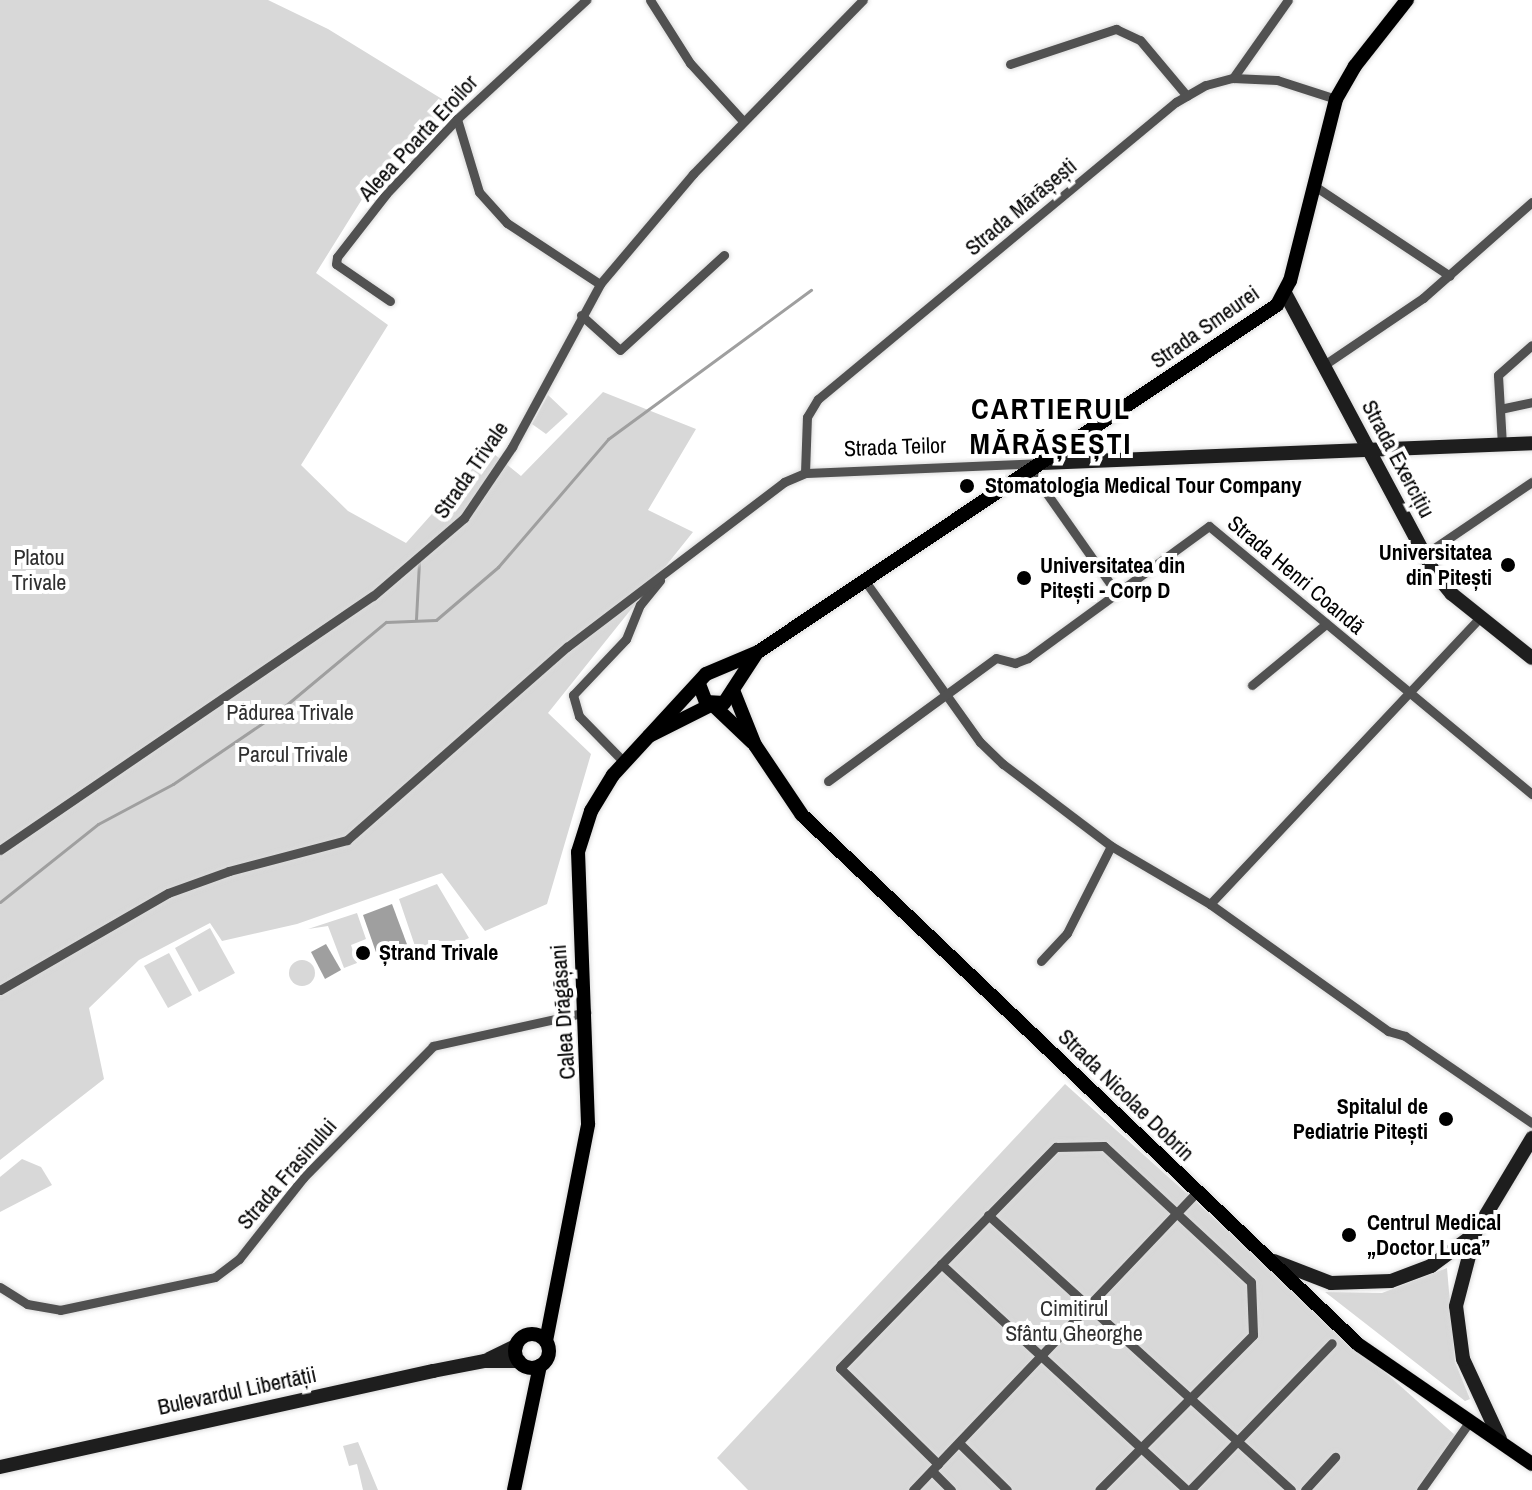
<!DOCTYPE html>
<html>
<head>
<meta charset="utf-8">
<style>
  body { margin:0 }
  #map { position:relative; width:1532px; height:1490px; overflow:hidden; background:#fff; font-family:"Archivo Narrow",sans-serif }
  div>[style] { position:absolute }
  .green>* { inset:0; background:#d8d8d8 }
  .round { border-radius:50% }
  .water>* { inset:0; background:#9f9f9f }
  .stream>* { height:3px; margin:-1.5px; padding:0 1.5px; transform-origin:1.5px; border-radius:1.5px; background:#9f9f9f }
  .roads { filter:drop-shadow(0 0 2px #dbdbdb) drop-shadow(0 0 2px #dbdbdb) }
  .street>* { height:9px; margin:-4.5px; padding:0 4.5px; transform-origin:4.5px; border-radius:4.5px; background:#515151 }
  .secondary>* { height:14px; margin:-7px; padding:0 7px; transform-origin:7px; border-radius:7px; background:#1e1e1e }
  .primary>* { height:14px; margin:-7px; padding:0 7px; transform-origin:7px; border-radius:7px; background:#000 }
  .primary>.ring { margin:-7px; padding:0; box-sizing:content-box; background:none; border:14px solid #000; border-radius:50% }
  .dots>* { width:22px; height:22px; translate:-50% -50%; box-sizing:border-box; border:4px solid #fff; border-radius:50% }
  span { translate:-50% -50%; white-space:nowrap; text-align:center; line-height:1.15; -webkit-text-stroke:8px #fff; paint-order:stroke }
  .street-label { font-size:22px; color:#000 }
  .poi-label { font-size:22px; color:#000; font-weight:700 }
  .left { translate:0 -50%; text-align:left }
  .right { translate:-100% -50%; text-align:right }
  .park-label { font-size:22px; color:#2f2f2f }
  .district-label { font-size:30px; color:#000; font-weight:700; letter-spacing:2px }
</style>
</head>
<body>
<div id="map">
  <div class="green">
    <div style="clip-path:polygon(0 0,268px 0,328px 29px,455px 107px,384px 164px,316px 273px,388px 325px,301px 465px,348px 511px,406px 543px,489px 450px,521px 476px,603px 392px,696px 429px,648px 510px,693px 532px,548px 713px,591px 754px,547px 904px,485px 931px,442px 873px,297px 924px,222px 941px,210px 923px,139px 960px,89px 1008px,104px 1079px,0 1160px)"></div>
    <div style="clip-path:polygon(548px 395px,568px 414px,546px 434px,532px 424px)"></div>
    <div style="clip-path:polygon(437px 884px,469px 938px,425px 958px,422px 948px,416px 949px,399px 899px)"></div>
    <div style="clip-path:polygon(357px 913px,366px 939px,351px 945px,357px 963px,344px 968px,328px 926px,308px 929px)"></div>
    <div style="clip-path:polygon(210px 928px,235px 973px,199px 992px,175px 948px)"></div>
    <div style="clip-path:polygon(169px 953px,192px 995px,168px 1008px,144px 966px)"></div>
    <div class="round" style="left:289px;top:960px;width:26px;height:26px"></div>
    <div style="clip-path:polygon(1065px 1084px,1456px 1436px,1418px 1490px,748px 1490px,717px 1458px)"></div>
    <div style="clip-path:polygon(22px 1159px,41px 1167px,52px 1185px,0 1212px,0 1177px)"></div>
    <div style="clip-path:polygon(1447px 1268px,1455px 1362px,1470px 1399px,1465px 1401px,1325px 1292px,1382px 1293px)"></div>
    <div style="clip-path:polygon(358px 1442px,378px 1490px,363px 1490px,357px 1464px,349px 1466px,343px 1446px)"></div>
  </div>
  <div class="water">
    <div style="clip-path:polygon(392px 904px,408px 947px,378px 958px,363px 915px)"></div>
    <div style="clip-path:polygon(326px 944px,341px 970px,325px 979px,311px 952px)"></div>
  </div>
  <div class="stream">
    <div style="left:416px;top:619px;width:58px;rotate:-87deg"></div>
    <div style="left:0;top:902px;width:125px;rotate:-38.5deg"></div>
    <div style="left:98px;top:824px;width:85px;rotate:-28.1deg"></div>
    <div style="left:173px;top:784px;width:121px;rotate:-34.2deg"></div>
    <div style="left:273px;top:716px;width:147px;rotate:-39.8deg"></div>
    <div style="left:386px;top:622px;width:50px;rotate:-2.3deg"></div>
    <div style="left:436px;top:620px;width:82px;rotate:-40.5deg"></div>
    <div style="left:498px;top:567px;width:169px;rotate:-49.3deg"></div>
    <div style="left:608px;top:439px;width:252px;rotate:-36.3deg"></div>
  </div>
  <div class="roads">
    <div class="street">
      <div style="left:650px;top:0;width:75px;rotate:57.6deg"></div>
      <div style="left:690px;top:63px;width:79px;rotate:47.6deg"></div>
      <div style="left:1010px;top:64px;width:112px;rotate:-18.3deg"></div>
      <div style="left:1116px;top:29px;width:26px;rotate:25deg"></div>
      <div style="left:1140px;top:40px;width:73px;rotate:50deg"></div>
      <div style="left:1233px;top:78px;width:95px;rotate:-54.8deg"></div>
      <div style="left:457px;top:119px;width:76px;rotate:73.2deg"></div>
      <div style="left:479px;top:192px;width:42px;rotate:47.9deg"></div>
      <div style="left:507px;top:223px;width:111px;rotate:33.3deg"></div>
      <div style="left:1313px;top:185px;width:164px;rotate:33.6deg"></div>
      <div style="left:390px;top:301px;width:65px;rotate:-145.6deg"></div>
      <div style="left:336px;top:264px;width:7px;rotate:-82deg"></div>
      <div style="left:337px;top:257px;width:80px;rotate:-52.1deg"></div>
      <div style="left:386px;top:194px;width:103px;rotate:-46.6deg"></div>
      <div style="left:457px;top:119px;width:176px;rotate:-42.7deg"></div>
      <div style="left:581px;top:315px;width:52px;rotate:41.9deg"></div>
      <div style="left:620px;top:350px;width:141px;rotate:-42.4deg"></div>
      <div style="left:1324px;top:365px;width:120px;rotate:-34.1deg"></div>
      <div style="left:1423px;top:298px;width:145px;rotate:-41.4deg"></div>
      <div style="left:1500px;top:409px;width:33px;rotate:-12deg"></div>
      <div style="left:1502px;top:445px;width:70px;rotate:-93.3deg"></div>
      <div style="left:1498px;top:375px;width:45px;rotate:-41.4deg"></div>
      <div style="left:1031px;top:471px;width:148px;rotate:54.9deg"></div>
      <div style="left:805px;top:473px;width:56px;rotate:-88deg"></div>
      <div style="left:807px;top:417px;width:21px;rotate:-59deg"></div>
      <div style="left:818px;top:399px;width:465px;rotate:-39.7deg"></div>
      <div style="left:1176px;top:102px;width:34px;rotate:-30deg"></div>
      <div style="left:1206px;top:85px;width:28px;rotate:-15deg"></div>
      <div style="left:1233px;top:78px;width:44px;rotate:2.6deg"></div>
      <div style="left:1277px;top:80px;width:62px;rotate:17.9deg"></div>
      <div style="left:1424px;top:555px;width:130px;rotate:-34.1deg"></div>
      <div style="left:865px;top:581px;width:198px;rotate:54.5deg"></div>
      <div style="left:980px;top:742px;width:32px;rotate:44deg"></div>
      <div style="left:1003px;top:764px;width:136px;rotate:37.2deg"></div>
      <div style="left:1111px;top:846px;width:115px;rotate:30.4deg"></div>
      <div style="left:1210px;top:904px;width:219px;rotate:35.5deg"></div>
      <div style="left:1388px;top:1031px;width:18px;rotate:16deg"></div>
      <div style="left:1405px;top:1036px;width:154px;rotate:34.4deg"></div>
      <div style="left:1252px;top:685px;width:96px;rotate:-39.5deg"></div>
      <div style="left:623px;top:761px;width:63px;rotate:-134.4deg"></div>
      <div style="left:579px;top:716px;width:22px;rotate:-106deg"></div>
      <div style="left:573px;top:695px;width:77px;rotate:-46.6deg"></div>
      <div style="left:626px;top:639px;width:37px;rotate:-68deg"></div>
      <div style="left:640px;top:605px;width:32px;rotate:-51deg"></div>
      <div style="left:828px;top:781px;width:208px;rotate:-36.2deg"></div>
      <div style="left:996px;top:658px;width:20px;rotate:15deg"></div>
      <div style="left:1015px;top:663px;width:14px;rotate:-21deg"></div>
      <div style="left:1028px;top:658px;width:224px;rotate:-36.1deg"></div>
      <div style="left:1209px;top:526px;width:420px;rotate:39.7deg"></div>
      <div style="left:0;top:850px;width:451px;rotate:-34.3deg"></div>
      <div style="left:373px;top:596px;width:120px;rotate:-40.6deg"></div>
      <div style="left:464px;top:518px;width:86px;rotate:-55.9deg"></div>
      <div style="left:512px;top:447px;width:185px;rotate:-61.6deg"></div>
      <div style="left:600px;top:284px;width:144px;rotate:-49.8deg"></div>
      <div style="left:693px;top:174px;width:243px;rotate:-45.7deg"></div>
      <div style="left:1210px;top:904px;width:394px;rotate:-46.7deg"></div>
      <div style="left:1041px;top:961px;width:38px;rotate:-47deg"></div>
      <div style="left:1067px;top:933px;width:97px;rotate:-63.2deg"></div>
      <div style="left:0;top:990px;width:194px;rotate:-30deg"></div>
      <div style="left:168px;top:893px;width:65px;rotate:-19.8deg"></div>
      <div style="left:229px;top:871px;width:122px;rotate:-14.7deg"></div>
      <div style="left:347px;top:840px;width:293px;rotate:-41.3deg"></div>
      <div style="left:567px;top:647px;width:273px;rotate:-37.2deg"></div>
      <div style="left:784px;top:482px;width:23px;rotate:-23deg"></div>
      <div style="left:805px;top:473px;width:234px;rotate:-2.4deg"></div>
      <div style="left:988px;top:1215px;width:409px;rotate:42.2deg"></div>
      <div style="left:941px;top:1264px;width:334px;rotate:42.6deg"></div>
      <div style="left:0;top:1287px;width:32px;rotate:32deg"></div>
      <div style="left:27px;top:1304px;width:34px;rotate:10deg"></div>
      <div style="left:60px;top:1310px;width:158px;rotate:-12deg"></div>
      <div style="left:215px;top:1277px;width:30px;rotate:-37deg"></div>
      <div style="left:239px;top:1259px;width:103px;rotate:-51.7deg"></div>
      <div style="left:303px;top:1178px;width:185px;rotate:-45.4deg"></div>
      <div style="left:433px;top:1046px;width:157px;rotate:-12.5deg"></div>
      <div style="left:959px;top:1443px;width:67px;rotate:44.4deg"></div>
      <div style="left:938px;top:1464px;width:137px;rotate:-135.6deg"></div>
      <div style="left:840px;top:1368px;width:309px;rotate:-45.7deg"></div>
      <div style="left:1056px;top:1147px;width:48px;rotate:-1.2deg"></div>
      <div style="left:1104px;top:1146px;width:200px;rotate:42.8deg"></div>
      <div style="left:1251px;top:1282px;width:53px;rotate:87.8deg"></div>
      <div style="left:1253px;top:1335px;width:218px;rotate:134.8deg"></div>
      <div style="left:932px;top:1471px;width:27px;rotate:45deg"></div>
      <div style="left:913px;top:1490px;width:412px;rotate:-46.4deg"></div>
      <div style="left:1190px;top:1490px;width:204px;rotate:-46deg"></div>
      <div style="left:1305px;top:1490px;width:45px;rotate:-47.7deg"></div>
      <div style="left:1421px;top:1490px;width:85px;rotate:-54.6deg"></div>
    </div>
    <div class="secondary">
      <div style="left:1285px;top:293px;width:316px;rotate:61.9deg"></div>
      <div style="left:1434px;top:572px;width:28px;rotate:51deg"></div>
      <div style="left:1452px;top:594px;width:102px;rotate:38.7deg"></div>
      <div style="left:1043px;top:463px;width:489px;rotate:-2.3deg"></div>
      <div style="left:1274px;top:1261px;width:61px;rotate:21.1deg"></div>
      <div style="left:1331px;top:1283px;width:60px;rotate:-1.9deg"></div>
      <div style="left:1391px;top:1281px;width:43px;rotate:-20.6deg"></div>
      <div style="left:1431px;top:1266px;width:51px;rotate:-36.2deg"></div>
      <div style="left:489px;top:1359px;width:30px;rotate:-26deg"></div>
      <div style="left:1500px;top:1439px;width:88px;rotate:-114.8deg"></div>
      <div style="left:1463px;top:1359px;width:53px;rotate:-97.5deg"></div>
      <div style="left:1456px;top:1306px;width:75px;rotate:-75.4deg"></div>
      <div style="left:1475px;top:1233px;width:111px;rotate:-59deg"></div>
      <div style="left:0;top:1467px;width:444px;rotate:-12.5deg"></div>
      <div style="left:433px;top:1371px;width:53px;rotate:-10.9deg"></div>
      <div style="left:485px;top:1361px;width:34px"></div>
    </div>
    <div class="primary">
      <div style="left:699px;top:684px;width:19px;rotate:69deg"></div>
      <div style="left:706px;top:702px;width:18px;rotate:3deg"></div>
      <div style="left:724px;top:703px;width:59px;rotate:-56.9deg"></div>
      <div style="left:733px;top:690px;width:59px;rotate:68.2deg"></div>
      <div style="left:755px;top:745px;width:84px;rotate:56.1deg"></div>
      <div style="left:802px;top:815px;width:769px;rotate:43.58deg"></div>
      <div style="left:1359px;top:1345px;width:210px;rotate:34.5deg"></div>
      <div style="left:713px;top:705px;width:54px;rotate:43.5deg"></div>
      <div style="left:649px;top:736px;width:69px;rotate:-26.6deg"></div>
      <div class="ring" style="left:515px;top:1334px;width:20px;height:20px"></div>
      <div style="left:546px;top:1341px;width:221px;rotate:-79deg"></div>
      <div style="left:588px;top:1124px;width:272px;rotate:-92.1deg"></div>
      <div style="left:578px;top:852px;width:43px;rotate:-72.4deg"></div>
      <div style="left:591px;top:811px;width:42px;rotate:-58.6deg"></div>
      <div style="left:613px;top:775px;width:137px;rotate:-47.4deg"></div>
      <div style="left:706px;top:674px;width:56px;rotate:-22.9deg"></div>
      <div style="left:758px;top:652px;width:624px;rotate:-33.77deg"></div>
      <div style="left:1277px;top:305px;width:27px;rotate:-62deg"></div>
      <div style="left:1290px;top:281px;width:188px;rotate:-75.8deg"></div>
      <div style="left:1336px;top:99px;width:38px;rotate:-60deg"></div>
      <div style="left:1355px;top:66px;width:84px;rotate:-51.8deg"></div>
      <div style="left:514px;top:1490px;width:127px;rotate:-78.2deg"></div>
    </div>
  </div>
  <div class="dots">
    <div style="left:967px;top:486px;background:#000"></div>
    <div style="left:1508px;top:565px;background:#000"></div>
    <div style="left:1024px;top:578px;background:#000"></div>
    <div style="left:363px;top:953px;background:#000"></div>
    <div style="left:1446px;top:1119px;background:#000"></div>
    <div style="left:1349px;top:1235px;background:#000"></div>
  </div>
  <div class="street-label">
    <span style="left:418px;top:138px;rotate:-47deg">Aleea Poarta Eroilor</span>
    <span style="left:1021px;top:207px;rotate:-40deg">Strada Mărășești</span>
    <span style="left:1205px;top:327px;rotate:-35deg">Strada Smeurei</span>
    <span style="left:895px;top:447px;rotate:-2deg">Strada Teilor</span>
    <span style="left:1398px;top:459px;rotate:62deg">Strada Exercițiu</span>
    <span style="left:471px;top:470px;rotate:-55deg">Strada Trivale</span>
    <span style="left:1296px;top:575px;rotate:40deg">Strada Henri Coandă</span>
    <span style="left:563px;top:1012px;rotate:-94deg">Calea Drăgășani</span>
    <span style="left:1126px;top:1095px;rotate:44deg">Strada Nicolae Dobrin</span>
    <span style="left:287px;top:1174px;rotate:-49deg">Strada Frasinului</span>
    <span style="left:237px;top:1391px;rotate:-12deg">Bulevardul Libertății</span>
  </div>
  <div class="poi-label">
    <span class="left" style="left:985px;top:486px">Stomatologia Medical Tour Company</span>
    <span class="right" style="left:1492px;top:565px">Universitatea<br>din Pitești</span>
    <span class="left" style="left:1040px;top:578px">Universitatea din<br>Pitești - Corp D</span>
    <span class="left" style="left:379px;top:953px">Ștrand Trivale</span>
    <span class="right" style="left:1428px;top:1119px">Spitalul de<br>Pediatrie Pitești</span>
    <span class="left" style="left:1367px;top:1235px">Centrul Medical<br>„Doctor Luca”</span>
  </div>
  <div class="park-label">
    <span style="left:39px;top:570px">Platou<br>Trivale</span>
    <span style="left:290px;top:713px">Pădurea Trivale</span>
    <span style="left:293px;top:755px">Parcul Trivale</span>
    <span style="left:1074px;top:1321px">Cimitirul<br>Sfântu Gheorghe</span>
  </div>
  <div class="district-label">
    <span style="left:1051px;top:425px">CARTIERUL<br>MĂRĂȘEȘTI</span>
  </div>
</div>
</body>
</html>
